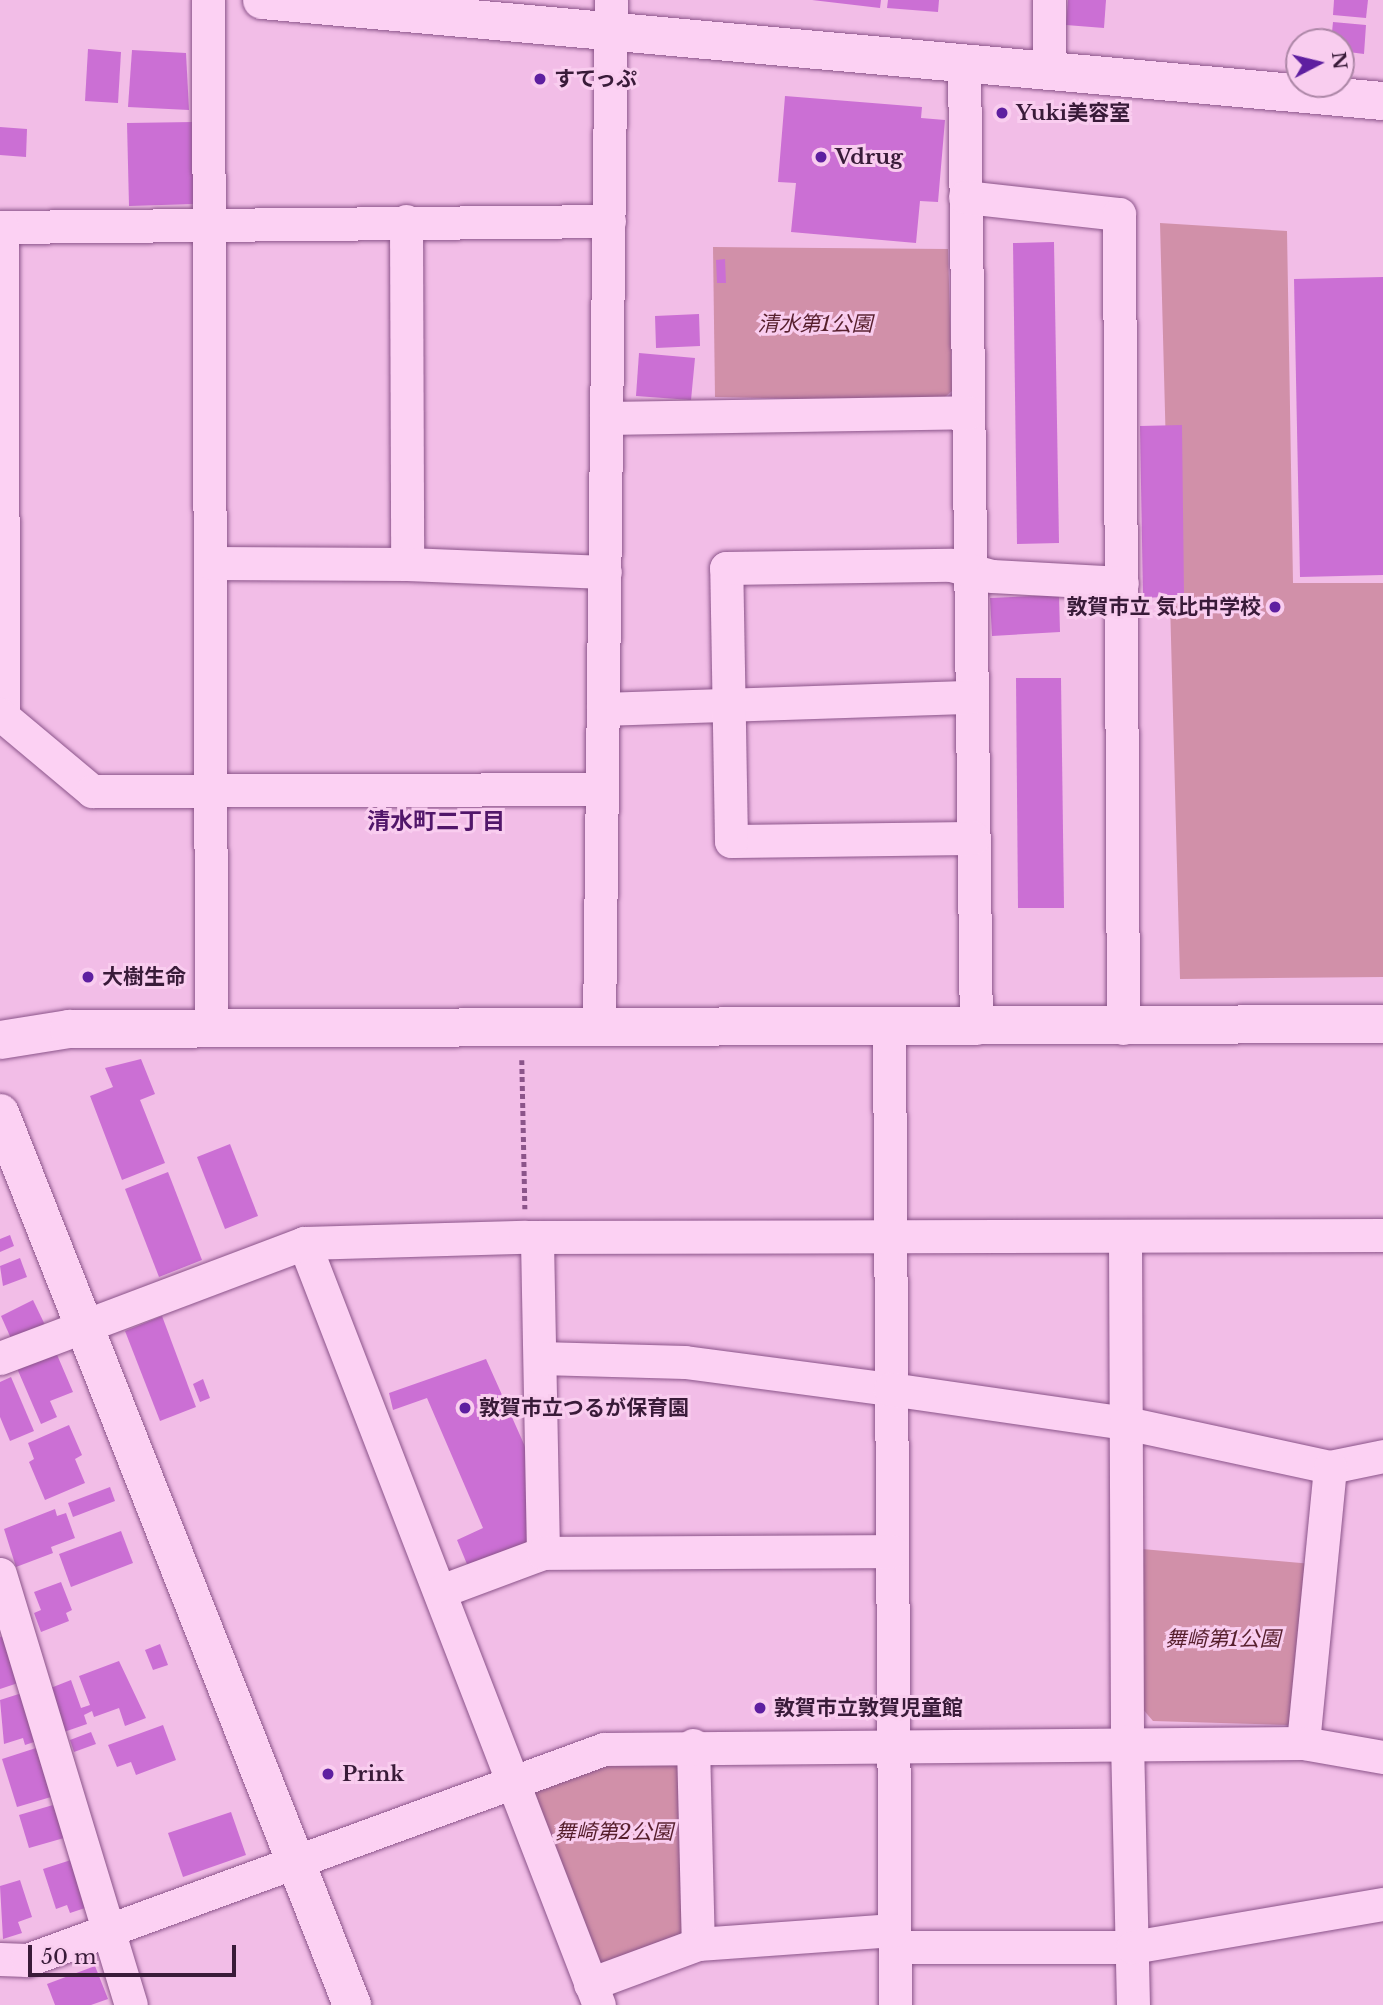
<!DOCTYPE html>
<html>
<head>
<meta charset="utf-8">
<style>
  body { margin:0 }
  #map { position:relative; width:1383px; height:2005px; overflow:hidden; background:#f2bde7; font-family:"Libre Baskerville","Noto Sans JP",serif }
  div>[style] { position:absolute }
  .green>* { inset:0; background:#d190a9 }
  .building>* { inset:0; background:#cb6fd4 }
  .path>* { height:4.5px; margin-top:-2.25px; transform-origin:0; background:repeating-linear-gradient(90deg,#8b548a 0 5px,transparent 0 8.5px) }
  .roads { filter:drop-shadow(0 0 2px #8b548a) drop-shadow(0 0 2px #8b548a) }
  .street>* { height:33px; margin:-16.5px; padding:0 16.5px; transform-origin:16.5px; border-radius:16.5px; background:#fcd1f3 }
  .secondary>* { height:38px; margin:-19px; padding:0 19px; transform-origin:19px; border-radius:19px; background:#fcd1f3 }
  .dots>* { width:19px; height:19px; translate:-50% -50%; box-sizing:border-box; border:4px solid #f9cdef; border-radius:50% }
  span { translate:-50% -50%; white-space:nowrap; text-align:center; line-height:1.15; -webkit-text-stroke:6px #f9cdef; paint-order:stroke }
  .poi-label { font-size:21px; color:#391b39; font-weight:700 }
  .left { translate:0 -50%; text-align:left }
  .right { translate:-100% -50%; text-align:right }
  .park-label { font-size:21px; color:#571f2d; font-style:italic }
  .neighbourhood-label { font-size:23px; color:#51166a; font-weight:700 }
  .north { position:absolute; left:1285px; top:28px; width:70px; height:70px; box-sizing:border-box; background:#f9cdef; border:2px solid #ac86a6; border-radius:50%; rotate:83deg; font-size:19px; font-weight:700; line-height:28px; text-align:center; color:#391b39 }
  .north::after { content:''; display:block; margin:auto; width:24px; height:32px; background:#5e1fa0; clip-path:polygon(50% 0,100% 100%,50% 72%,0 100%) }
  .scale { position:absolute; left:28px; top:1945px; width:208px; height:32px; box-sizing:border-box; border:4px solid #391b39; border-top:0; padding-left:9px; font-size:21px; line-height:24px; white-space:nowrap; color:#391b39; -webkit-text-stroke:5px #f9cdef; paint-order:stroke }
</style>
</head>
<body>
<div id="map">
  <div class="green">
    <div style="clip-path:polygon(1160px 223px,1287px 231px,1293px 583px,1383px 583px,1383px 977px,1180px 979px)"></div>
    <div style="clip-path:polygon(713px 247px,948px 249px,952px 391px,939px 402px,715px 397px)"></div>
    <div style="clip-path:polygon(1142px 1549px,1312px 1564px,1290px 1725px,1153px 1721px,1141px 1707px)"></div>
    <div style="clip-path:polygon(676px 1759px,682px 1768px,687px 1931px,600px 1969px,530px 1788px,603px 1761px)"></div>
  </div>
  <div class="building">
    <div style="clip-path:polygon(812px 0,881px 0,880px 8px)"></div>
    <div style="clip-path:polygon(888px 0,939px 0,938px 12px,887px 8px)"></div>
    <div style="clip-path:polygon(1068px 0,1106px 0,1104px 28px,1066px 25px)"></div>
    <div style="clip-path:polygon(1334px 0,1368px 0,1366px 18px,1333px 15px)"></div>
    <div style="clip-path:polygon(1333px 22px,1366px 25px,1364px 54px,1341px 51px,1341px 42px,1331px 42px)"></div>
    <div style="clip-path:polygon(88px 49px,121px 52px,118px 103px,85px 101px)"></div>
    <div style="clip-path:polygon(132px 50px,186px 53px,189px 110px,128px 107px)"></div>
    <div style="clip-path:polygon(785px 96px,922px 107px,921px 118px,945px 120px,938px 202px,920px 201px,916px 243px,791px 232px,796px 183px,778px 182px)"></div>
    <div style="clip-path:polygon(193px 122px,194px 204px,129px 206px,127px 123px)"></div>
    <div style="clip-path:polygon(0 127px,27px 129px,26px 157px,0 155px)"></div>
    <div style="clip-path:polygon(1054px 242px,1059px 543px,1017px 544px,1013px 243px)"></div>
    <div style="clip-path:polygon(725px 259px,726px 283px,717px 283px,716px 260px)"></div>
    <div style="clip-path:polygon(1383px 277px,1383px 575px,1300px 577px,1294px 279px)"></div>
    <div style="clip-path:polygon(699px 314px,700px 346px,656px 348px,655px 316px)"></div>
    <div style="clip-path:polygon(639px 353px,695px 358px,691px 400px,636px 396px)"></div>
    <div style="clip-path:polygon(1182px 425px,1184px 596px,1143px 598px,1140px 426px)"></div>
    <div style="clip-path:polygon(1059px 595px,1060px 632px,992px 636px,990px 598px)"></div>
    <div style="clip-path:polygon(1016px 678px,1061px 678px,1064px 908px,1018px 908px)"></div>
    <div style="clip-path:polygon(141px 1059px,155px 1094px,140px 1100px,165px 1163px,122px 1180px,90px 1096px,113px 1087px,105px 1068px)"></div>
    <div style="clip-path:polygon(230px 1144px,258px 1216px,225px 1229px,197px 1157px)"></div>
    <div style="clip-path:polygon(168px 1172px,202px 1260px,159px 1277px,125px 1189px)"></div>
    <div style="clip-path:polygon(10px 1235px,14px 1246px,0 1252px,0 1239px)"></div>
    <div style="clip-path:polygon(20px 1258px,27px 1277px,3px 1286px,0 1266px)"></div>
    <div style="clip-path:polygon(33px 1300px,46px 1327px,13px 1343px,1px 1316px)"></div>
    <div style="clip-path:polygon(162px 1316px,196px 1407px,160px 1421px,125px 1331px)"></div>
    <div style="clip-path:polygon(55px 1350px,73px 1392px,50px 1401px,57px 1417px,41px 1424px,16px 1366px)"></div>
    <div style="clip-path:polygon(486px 1359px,527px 1451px,530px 1543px,469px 1569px,457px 1540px,483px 1528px,427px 1398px,393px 1410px,389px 1393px)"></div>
    <div style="clip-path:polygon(11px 1377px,34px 1431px,10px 1441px,0 1417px,0 1382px)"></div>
    <div style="clip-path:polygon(203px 1379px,210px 1398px,200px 1402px,193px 1384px)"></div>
    <div style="clip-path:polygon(69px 1425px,82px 1455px,75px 1459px,85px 1483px,45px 1500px,29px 1462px,34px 1459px,28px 1443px)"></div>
    <div style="clip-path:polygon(110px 1487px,115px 1501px,73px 1517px,68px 1503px)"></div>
    <div style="clip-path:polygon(55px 1509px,57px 1516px,66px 1513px,75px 1538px,51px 1547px,53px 1553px,16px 1567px,4px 1529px)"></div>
    <div style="clip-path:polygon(121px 1531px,133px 1563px,71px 1587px,59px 1554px)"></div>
    <div style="clip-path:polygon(61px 1582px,72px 1610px,66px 1613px,69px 1621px,41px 1632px,34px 1613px,41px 1610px,34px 1592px)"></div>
    <div style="clip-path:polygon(4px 1636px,18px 1683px,0 1689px,0 1637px)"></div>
    <div style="clip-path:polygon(160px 1644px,168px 1665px,153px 1670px,145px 1650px)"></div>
    <div style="clip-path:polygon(119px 1661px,146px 1718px,125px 1726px,119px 1708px,94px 1717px,92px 1711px,84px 1715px,87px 1724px,64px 1732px,48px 1689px,71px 1680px,81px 1708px,90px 1705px,79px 1676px)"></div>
    <div style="clip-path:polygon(22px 1693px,37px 1741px,25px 1745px,23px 1738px,4px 1744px,0 1700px)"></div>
    <div style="clip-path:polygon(163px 1725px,176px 1760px,136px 1775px,131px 1762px,117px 1767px,108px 1745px)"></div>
    <div style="clip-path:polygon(91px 1732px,96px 1744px,74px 1752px,70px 1740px)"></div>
    <div style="clip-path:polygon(36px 1748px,51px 1797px,17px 1807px,2px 1759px)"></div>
    <div style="clip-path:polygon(53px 1805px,64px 1838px,29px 1848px,19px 1815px)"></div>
    <div style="clip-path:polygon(231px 1812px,246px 1855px,183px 1877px,168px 1833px)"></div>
    <div style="clip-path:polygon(71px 1860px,85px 1908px,70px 1913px,67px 1905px,56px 1909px,43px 1869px)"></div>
    <div style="clip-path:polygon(20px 1880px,32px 1917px,18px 1922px,22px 1933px,3px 1939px,0 1886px)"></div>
    <div style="clip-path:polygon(95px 1966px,108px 1999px,91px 2005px,55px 2005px,47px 1984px)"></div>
  </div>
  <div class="path">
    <div style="left:522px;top:1060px;width:149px;rotate:88.8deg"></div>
  </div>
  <div class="roads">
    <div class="street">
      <div style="left:208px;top:0;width:1028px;rotate:89.83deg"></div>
      <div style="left:964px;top:65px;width:963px;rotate:89.29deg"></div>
      <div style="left:1049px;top:71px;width:71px;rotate:-90deg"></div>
      <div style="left:965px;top:197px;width:155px;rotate:6.3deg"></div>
      <div style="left:1119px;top:214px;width:814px;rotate:89.72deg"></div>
      <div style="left:406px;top:221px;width:343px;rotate:89.8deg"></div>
      <div style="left:0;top:227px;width:609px;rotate:-0.56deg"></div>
      <div style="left:2px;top:227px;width:489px;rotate:89.9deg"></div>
      <div style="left:606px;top:418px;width:362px;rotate:-0.9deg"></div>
      <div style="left:211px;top:563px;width:196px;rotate:0.3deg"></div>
      <div style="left:407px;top:564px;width:198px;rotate:2.3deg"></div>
      <div style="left:603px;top:709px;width:369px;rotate:-1.9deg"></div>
      <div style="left:0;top:714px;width:120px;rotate:39.9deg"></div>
      <div style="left:92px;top:791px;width:510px;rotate:-0.22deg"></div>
      <div style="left:973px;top:838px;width:242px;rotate:179.3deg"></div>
      <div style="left:731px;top:841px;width:273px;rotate:-91deg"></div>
      <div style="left:726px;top:568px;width:225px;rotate:-0.8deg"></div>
      <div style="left:951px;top:565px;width:42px;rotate:15deg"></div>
      <div style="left:992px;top:576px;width:130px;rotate:3.1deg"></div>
      <div style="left:599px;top:1028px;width:1028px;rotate:-89.33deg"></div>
      <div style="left:889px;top:1029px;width:976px;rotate:89.65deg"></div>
      <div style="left:1125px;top:1236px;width:505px;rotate:89.77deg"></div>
      <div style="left:1127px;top:1741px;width:264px;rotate:88.7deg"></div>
      <div style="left:537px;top:1240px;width:313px;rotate:88.9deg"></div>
      <div style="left:304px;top:1243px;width:817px;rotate:68.84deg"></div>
      <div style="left:0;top:1358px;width:325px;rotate:-20.7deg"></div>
      <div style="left:304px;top:1243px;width:221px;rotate:-1.6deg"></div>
      <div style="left:525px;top:1237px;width:858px;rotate:-0.13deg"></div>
      <div style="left:540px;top:1358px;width:145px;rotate:1.6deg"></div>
      <div style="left:685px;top:1362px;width:207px;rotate:7.5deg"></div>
      <div style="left:890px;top:1389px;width:238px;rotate:8.2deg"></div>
      <div style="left:1126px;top:1423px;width:209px;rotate:12.2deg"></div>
      <div style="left:1330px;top:1467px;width:54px;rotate:-11.7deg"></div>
      <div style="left:0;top:1574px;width:450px;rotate:73.1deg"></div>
      <div style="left:441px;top:1591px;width:109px;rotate:-20.4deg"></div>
      <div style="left:543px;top:1553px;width:349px;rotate:-0.3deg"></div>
      <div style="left:1303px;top:1743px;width:277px;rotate:-84.4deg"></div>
      <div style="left:693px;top:1745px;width:199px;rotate:88.6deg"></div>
      <div style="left:895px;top:1947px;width:238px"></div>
      <div style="left:1133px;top:1947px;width:254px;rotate:-9.8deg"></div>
      <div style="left:0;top:1959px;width:27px;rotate:2deg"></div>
      <div style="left:27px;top:1960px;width:614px;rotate:-20.09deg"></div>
      <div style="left:604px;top:1749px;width:699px;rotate:-0.49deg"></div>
      <div style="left:1303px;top:1743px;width:81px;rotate:9.9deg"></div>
      <div style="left:590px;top:1984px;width:115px;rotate:-20.3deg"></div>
      <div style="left:698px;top:1944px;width:196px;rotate:-4.1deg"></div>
    </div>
    <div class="secondary">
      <div style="left:262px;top:0;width:1126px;rotate:5.15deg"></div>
      <div style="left:0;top:1040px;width:70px;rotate:-9.1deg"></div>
      <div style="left:69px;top:1029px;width:1314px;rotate:-0.22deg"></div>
      <div style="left:0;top:1113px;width:959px;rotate:68.46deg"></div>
    </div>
  </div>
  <div class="dots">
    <div style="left:540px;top:79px;background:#5e1fa0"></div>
    <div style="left:1002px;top:113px;background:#5e1fa0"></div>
    <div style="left:821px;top:157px;background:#5e1fa0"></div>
    <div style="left:1275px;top:607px;background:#5e1fa0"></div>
    <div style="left:88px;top:977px;background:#5e1fa0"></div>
    <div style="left:465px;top:1408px;background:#5e1fa0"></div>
    <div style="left:760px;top:1708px;background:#5e1fa0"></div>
    <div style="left:328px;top:1774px;background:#5e1fa0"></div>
  </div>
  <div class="poi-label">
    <span class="left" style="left:554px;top:79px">すてっぷ</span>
    <span class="left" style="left:1016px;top:113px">Yuki美容室</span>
    <span class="left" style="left:835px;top:157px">Vdrug</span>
    <span class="right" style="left:1261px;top:607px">敦賀市立 気比中学校</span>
    <span class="left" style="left:102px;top:977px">大樹生命</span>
    <span class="left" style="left:479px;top:1408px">敦賀市立つるが保育園</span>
    <span class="left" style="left:774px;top:1708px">敦賀市立敦賀児童館</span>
    <span class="left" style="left:342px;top:1774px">Prink</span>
  </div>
  <div class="park-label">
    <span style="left:815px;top:324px">清水第1公園</span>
    <span style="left:1223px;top:1639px">舞崎第1公園</span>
    <span style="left:614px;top:1832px">舞崎第2公園</span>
  </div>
  <div class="neighbourhood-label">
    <span style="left:436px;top:821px">清水町二丁目</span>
  </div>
  <div class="north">N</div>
  <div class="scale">50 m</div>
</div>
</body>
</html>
